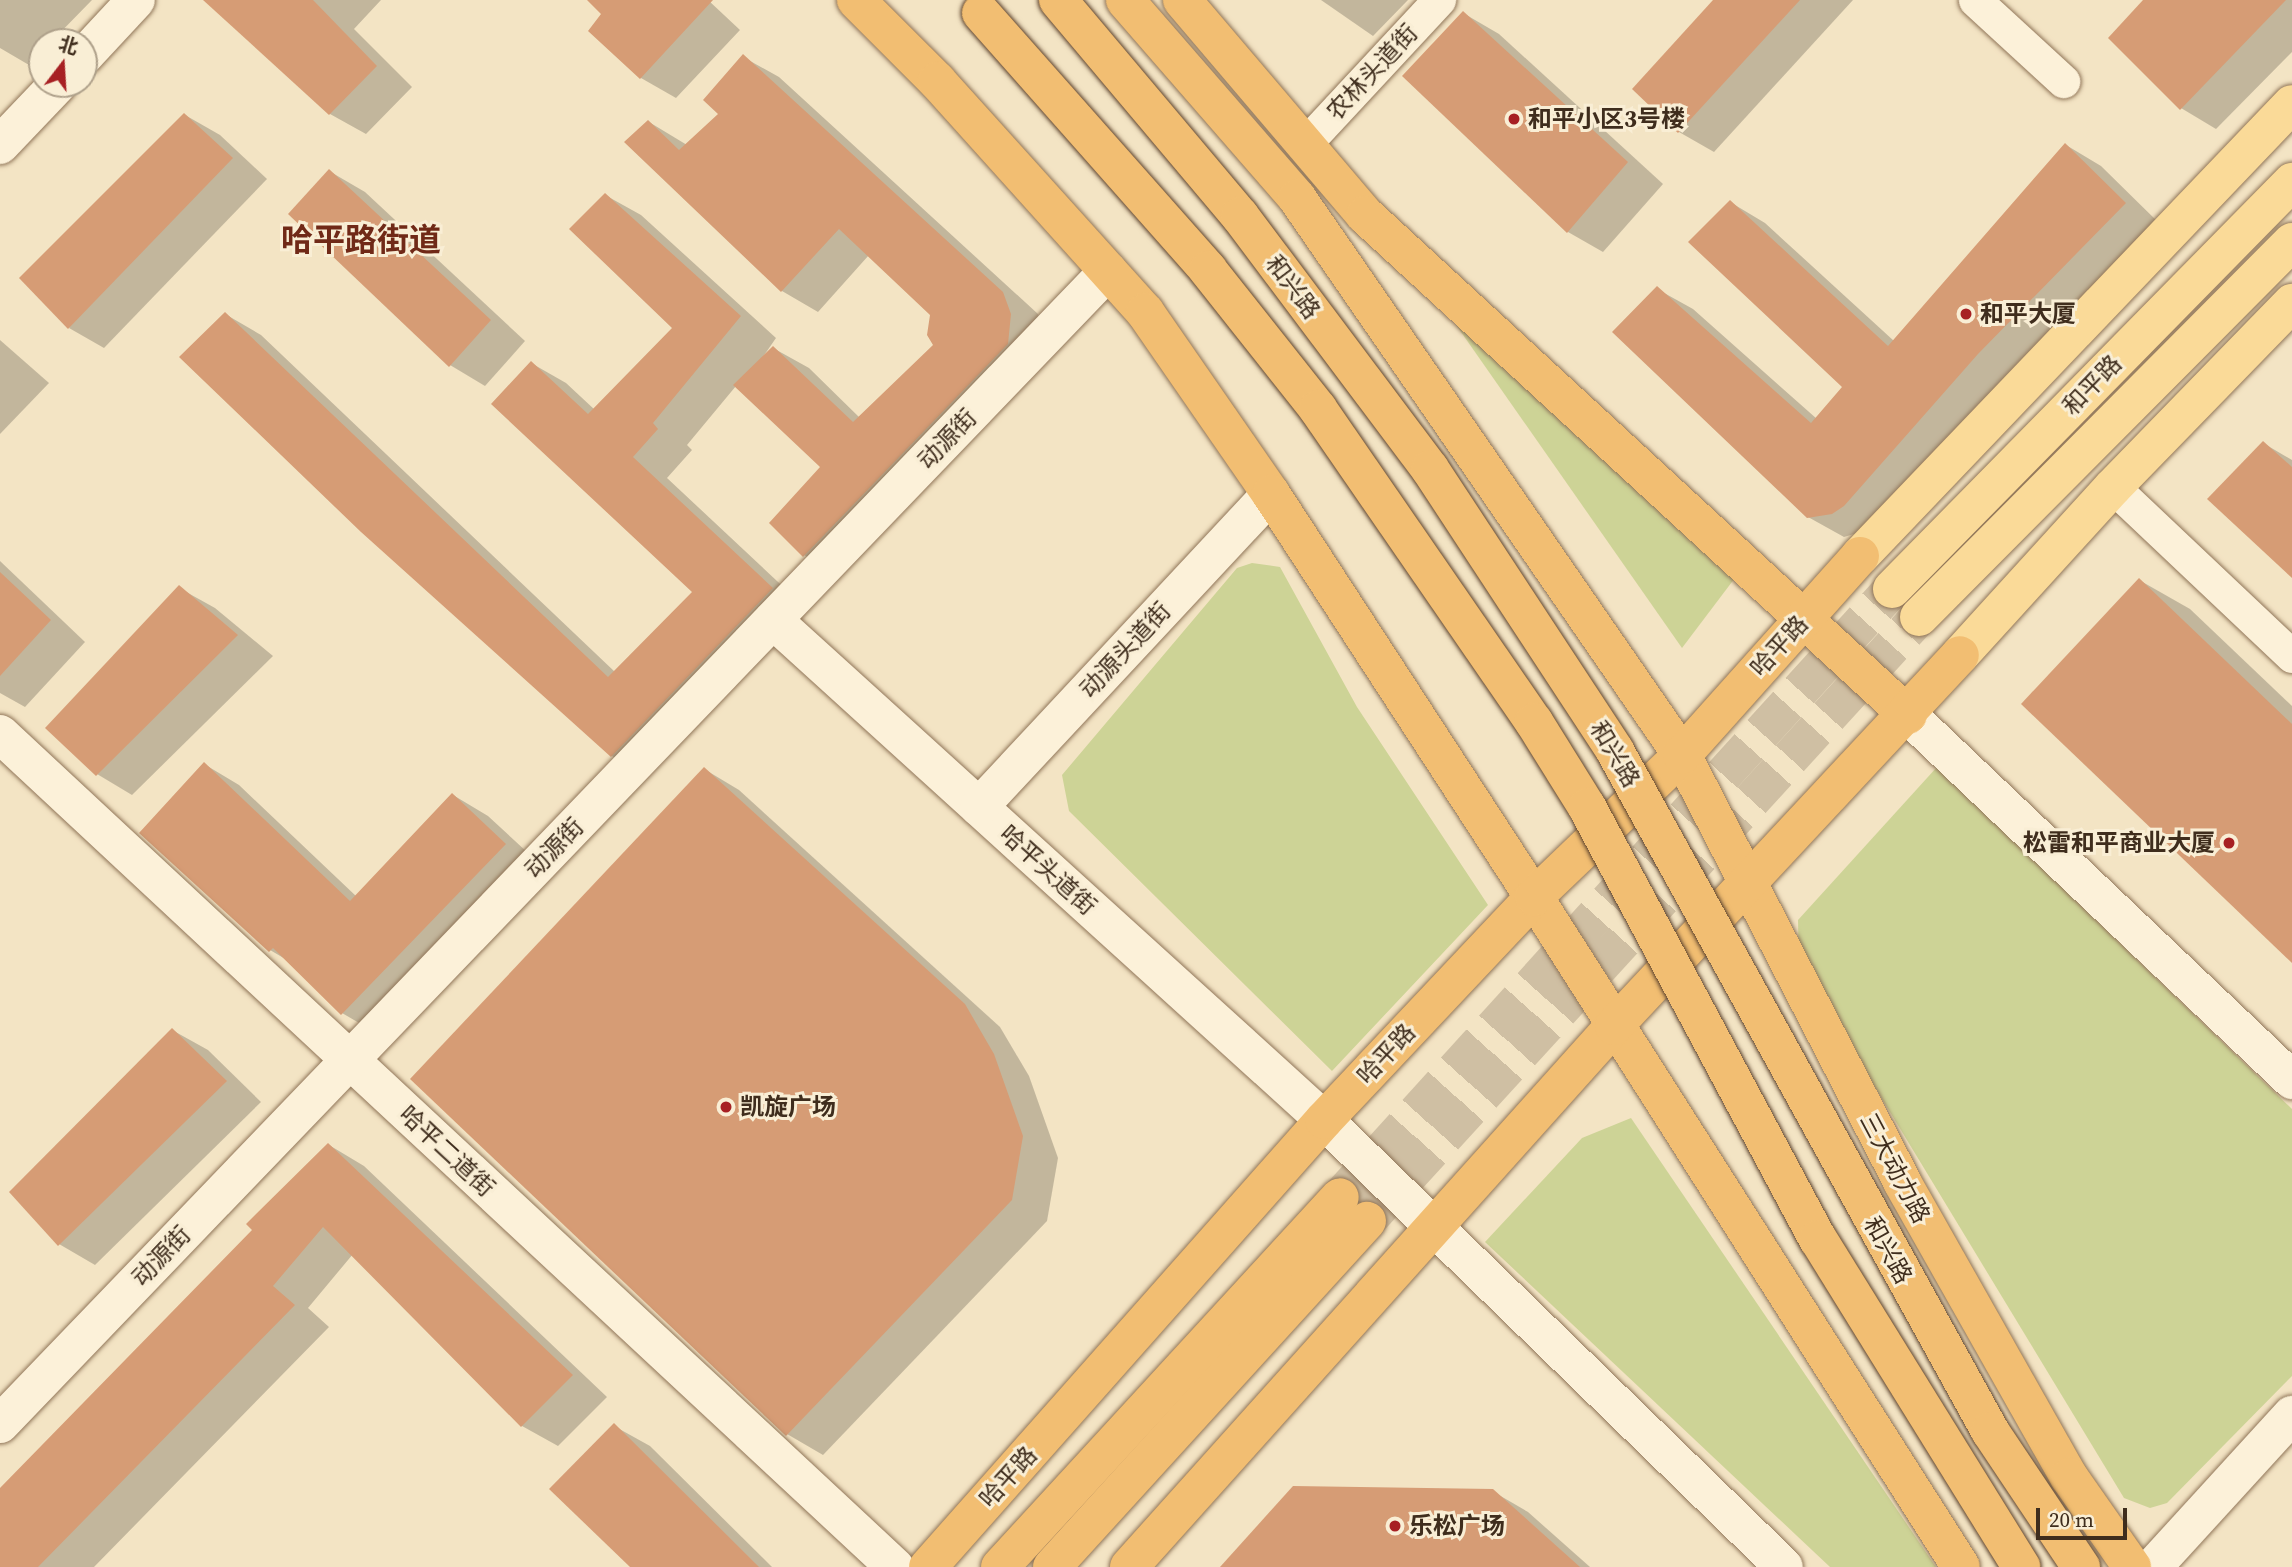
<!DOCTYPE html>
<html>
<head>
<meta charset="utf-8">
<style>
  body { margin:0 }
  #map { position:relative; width:2292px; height:1567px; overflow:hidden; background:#f3e4c4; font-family:"Source Serif 4","Noto Sans SC",serif }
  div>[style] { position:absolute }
  .green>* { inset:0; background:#cdd396 }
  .shadow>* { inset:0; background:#0003 }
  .building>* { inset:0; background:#d69c75 }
  .trunk-tunnel>* { height:38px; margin-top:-19px; transform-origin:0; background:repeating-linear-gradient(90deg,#cfbfa3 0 38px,transparent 0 57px) }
  .roads { filter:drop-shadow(0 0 2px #907558) drop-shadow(0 0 2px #907558) }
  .minor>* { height:33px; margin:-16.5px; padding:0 16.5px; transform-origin:16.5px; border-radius:16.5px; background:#fcf1d9 }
  .tertiary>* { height:38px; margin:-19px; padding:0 19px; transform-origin:19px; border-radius:19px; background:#fcf1d9 }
  .primary>* { height:38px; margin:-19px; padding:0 19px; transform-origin:19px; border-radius:19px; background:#fada98 }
  .trunk>* { height:38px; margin:-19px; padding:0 19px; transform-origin:19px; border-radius:19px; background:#f2be72 }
  .bridges { filter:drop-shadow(0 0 2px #5e432c) drop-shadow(0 0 2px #5e432c) }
  .trunk-bridge>* { height:38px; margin:-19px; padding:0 19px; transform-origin:19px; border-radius:19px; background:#f2be72 }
  .dots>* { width:19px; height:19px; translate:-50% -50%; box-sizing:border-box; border:4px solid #f9eed5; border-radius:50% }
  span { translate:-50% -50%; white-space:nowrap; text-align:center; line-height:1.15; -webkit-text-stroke:6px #f9eed5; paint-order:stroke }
  .street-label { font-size:24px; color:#3f2d1d }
  .poi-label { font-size:24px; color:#3f2d1d; font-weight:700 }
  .left { translate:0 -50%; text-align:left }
  .right { translate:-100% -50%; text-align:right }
  .district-label { font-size:32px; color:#702917; font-weight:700 }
  .north { position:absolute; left:28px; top:28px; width:70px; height:70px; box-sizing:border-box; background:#f9eed5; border:2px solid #afa18b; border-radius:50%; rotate:17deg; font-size:19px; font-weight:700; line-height:28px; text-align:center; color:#3f2d1d }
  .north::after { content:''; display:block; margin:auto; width:24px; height:32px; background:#a72023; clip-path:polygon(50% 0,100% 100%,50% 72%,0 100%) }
  .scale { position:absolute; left:2036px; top:1508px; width:91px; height:32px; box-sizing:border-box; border:4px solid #3f2d1d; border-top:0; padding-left:9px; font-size:21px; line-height:24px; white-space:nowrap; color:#3f2d1d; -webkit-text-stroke:5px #f9eed5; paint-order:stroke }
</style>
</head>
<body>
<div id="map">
  <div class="green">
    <div style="clip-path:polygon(1410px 259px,1744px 566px,1682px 648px)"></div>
    <div style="clip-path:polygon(1252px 563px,1280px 567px,1357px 707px,1488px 905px,1332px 1071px,1069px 811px,1062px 775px,1237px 568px)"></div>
    <div style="clip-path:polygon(1937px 767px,2292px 1109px,2292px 1376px,2167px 1503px,2150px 1508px,2124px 1498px,1799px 962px,1798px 920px)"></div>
    <div style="clip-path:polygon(1631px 1118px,1936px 1567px,1830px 1567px,1485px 1242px,1582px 1138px)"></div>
  </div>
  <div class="shadow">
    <div style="clip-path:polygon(0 0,92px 0,51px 42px,42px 42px,42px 51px,29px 65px,0 48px)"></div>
    <div style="clip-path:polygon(224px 0,381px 0,354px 29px,412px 87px,366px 134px,330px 114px,215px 9px)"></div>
    <div style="clip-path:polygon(589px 0,708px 0,740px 30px,676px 98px,641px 78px,604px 14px)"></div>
    <div style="clip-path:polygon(1321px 0,1408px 0,1373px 36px)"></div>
    <div style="clip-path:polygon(1715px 0,1853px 0,1714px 152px,1679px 132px)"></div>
    <div style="clip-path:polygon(2146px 0,2292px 0,2292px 52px,2216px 129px,2181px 108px)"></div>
    <div style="clip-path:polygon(1463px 13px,1499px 34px,1663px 184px,1603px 252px,1568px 232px)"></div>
    <div style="clip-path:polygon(743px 57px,779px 77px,1038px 314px,1046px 335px,840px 576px,804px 555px,823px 466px,736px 386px,687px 445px,692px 450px,667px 478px,807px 609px,647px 776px,612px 756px,225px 314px,261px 335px,615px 672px,694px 591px,531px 363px,566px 383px,595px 410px,675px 328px,605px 195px,641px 215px,776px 338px,760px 361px,773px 348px,809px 368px,860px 418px,935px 346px,932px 314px,869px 255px,818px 312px,782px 291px,627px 142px,649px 122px,687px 145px,721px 114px)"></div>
    <div style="clip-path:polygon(185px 115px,220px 135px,267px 179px,104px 348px,69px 328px)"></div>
    <div style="clip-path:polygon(2066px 145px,2101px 166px,2160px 224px,1880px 526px,1844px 537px,1808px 517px,1657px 289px,1693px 309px,1817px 419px,1844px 386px,1730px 202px,1765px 223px,1894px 341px)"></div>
    <div style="clip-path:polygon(329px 171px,365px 192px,525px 341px,485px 386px,450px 365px)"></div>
    <div style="clip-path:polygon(0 340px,49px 383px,0 434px)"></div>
    <div style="clip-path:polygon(2263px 443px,2292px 460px,2292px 576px)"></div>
    <div style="clip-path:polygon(0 561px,85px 642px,25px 707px,0 693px)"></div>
    <div style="clip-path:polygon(2139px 580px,2190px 609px,2292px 706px,2292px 960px)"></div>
    <div style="clip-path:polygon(179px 588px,215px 608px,273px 656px,132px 795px,97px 774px)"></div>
    <div style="clip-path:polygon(204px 764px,239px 785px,357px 897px,453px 795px,488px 816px,541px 865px,378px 1034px,342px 1013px,287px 960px,270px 950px)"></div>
    <div style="clip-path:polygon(704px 769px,739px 790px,1000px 1027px,1029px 1076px,1058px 1158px,1047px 1221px,823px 1455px,787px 1434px)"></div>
    <div style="clip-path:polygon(172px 1030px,208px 1050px,261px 1102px,95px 1265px,59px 1244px)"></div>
    <div style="clip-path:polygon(329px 1145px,364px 1166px,607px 1397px,558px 1446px,522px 1426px,353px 1254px,308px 1308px,329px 1327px,94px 1567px,0 1567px,0 1491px,255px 1230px)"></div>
    <div style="clip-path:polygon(614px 1426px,650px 1446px,772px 1567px,633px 1567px)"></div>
    <div style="clip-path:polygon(1492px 1491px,1528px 1512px,1590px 1567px,1232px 1567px)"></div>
  </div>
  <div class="building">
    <div style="clip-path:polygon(203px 0,313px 0,377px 66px,329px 115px)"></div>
    <div style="clip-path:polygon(587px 0,713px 0,640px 79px,588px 31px,601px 14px)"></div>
    <div style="clip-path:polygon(1713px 0,1800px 0,1678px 133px,1632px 89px)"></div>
    <div style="clip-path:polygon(2143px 0,2286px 0,2180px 110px,2108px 38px)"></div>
    <div style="clip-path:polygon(1463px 11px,1628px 162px,1567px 233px,1402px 76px)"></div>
    <div style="clip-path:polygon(743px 54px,1003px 292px,1011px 314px,1008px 344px,803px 557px,769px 523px,820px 467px,733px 385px,773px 346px,853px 422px,933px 345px,927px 335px,930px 315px,839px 229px,781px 292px,624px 142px,648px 120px,679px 150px,718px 114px,703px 100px)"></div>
    <div style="clip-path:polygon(184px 113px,233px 158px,68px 329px,19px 278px)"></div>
    <div style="clip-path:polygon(2065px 143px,2126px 203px,1978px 354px,1844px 506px,1832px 514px,1807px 518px,1612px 332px,1657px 286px,1811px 423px,1842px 387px,1688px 242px,1730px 200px,1888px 346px)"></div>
    <div style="clip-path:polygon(329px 169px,491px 320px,449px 367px,288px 214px)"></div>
    <div style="clip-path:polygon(605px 193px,741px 316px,653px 423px,658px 429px,633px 457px,773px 588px,611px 757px,361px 532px,179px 357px,225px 312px,608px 677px,692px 592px,491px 404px,531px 361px,588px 414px,672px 328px,569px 229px)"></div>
    <div style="clip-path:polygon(2263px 441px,2292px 467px,2292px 578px,2207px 499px)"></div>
    <div style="clip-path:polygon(0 572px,51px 620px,0 676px)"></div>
    <div style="clip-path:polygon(2139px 578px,2292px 724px,2292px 963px,2021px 704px)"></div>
    <div style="clip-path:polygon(179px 585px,238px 635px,96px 776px,45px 728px)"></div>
    <div style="clip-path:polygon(204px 762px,350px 901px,452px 793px,506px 844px,341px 1015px,273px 948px,269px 952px,139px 833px)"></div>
    <div style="clip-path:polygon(704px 767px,965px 1004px,994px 1054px,1023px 1136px,1012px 1200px,786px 1436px,410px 1079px)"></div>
    <div style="clip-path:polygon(172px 1028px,227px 1081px,58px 1246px,9px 1192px)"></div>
    <div style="clip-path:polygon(328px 1143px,573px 1375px,521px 1427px,323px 1227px,273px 1286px,295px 1305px,38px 1567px,0 1567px,0 1488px,252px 1230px,246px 1224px)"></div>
    <div style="clip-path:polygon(614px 1423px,759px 1567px,630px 1567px,549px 1489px)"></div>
    <div style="clip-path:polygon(1293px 1486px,1493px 1489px,1580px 1567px,1220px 1567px)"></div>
  </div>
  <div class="trunk-tunnel">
    <div style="left:1340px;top:1197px;width:821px;rotate:-47.76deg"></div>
    <div style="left:1367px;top:1221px;width:818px;rotate:-47.58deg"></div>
  </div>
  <div class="roads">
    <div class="minor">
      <div style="left:1975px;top:0;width:120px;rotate:42.6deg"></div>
      <div style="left:1305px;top:144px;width:197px;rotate:-47.1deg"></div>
      <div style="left:2113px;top:487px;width:246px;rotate:43.4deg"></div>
    </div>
    <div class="tertiary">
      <div style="left:84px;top:56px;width:76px;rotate:-47.1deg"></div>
      <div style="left:0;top:145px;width:84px;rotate:-46.4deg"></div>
      <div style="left:773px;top:620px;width:744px;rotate:42.22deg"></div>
      <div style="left:1324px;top:1120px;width:641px;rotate:44.18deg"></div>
      <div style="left:1908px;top:715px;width:530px;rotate:43.55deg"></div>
      <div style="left:0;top:734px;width:1223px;rotate:42.95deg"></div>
      <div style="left:979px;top:807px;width:428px;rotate:-47deg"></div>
      <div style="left:0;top:1424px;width:1599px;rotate:-46.14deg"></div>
      <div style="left:2153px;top:1567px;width:206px;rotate:-47.6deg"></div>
    </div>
    <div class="primary">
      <div style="left:1860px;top:556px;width:625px;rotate:-46.3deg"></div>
      <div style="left:1892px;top:589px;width:571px;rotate:-45.5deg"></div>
      <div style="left:1919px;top:617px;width:529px;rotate:-45.15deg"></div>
      <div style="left:1960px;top:655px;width:227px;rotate:-47.7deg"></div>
      <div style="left:2113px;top:487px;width:257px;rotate:-45.8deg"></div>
    </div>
    <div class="trunk">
      <div style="left:856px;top:0;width:115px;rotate:45deg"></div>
      <div style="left:937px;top:81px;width:311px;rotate:48deg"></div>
      <div style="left:1145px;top:312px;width:221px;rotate:55.3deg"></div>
      <div style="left:1271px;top:494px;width:481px;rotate:56.9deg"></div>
      <div style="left:1534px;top:897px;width:794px;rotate:57.49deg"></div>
      <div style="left:1125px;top:0;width:262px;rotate:49deg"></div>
      <div style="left:1297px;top:198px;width:677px;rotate:55.35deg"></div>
      <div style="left:1682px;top:755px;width:480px;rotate:62.7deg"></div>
      <div style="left:1902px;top:1182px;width:339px;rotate:60.5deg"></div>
      <div style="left:2069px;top:1477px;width:110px;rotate:55deg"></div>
      <div style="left:1182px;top:0;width:282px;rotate:49.6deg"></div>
      <div style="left:1365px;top:215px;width:738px;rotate:42.64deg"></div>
      <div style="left:928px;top:1567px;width:597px;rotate:-48.46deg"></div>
      <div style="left:1324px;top:1120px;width:306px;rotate:-46.7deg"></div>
      <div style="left:1534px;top:897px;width:205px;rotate:-43.8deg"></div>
      <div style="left:1682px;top:755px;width:267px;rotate:-48.2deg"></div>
      <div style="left:1000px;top:1567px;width:502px;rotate:-47.42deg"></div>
      <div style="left:1052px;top:1567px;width:468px;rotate:-47.7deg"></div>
      <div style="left:1129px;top:1567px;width:727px;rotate:-48.12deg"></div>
      <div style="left:1614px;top:1026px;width:507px;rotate:-47deg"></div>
    </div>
  </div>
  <div class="bridges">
    <div class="trunk-bridge">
      <div style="left:1058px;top:0;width:282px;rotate:49.9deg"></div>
      <div style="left:1240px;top:216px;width:316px;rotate:53.1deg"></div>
      <div style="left:1430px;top:469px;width:337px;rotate:56.7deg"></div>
      <div style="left:1615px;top:751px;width:777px;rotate:61.12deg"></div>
      <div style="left:1990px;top:1431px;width:164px;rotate:56.2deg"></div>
      <div style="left:981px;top:13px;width:343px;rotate:48.5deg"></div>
      <div style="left:1208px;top:270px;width:177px;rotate:51.6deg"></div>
      <div style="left:1318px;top:409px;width:380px;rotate:55.4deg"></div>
      <div style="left:1534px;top:722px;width:100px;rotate:58.1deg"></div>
      <div style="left:1587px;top:807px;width:490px;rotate:61.9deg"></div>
      <div style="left:1818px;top:1239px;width:386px;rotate:58.2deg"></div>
    </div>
  </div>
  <div class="dots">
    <div style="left:1514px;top:119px;background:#a72023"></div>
    <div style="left:1966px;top:314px;background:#a72023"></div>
    <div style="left:2229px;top:843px;background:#a72023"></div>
    <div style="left:726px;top:1107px;background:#a72023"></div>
    <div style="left:1395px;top:1526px;background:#a72023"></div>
  </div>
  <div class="street-label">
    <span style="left:1372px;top:72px;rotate:-47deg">农林头道街</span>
    <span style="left:1293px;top:287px;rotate:53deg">和兴路</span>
    <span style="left:2092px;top:385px;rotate:-46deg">和平路</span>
    <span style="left:947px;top:439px;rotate:-46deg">动源街</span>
    <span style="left:1779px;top:646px;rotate:-48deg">哈平路</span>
    <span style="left:1125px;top:650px;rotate:-47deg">动源头道街</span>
    <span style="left:1615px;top:754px;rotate:59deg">和兴路</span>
    <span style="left:554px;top:848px;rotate:-46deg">动源街</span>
    <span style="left:1048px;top:870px;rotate:42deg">哈平头道街</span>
    <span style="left:1386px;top:1054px;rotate:-47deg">哈平路</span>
    <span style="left:447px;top:1151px;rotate:43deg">哈平二道街</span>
    <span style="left:1895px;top:1168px;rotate:62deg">三大动力路</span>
    <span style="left:1888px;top:1250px;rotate:61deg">和兴路</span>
    <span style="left:161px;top:1256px;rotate:-46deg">动源街</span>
    <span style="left:1008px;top:1477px;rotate:-48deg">哈平路</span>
  </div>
  <div class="poi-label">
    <span class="left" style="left:1528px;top:119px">和平小区3号楼</span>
    <span class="left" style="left:1980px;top:314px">和平大厦</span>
    <span class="right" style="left:2215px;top:843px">松雷和平商业大厦</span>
    <span class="left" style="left:740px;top:1107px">凯旋广场</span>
    <span class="left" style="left:1409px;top:1526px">乐松广场</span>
  </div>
  <div class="district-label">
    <span style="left:361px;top:240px">哈平路街道</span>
  </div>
  <div class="north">北</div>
  <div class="scale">20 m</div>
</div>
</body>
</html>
